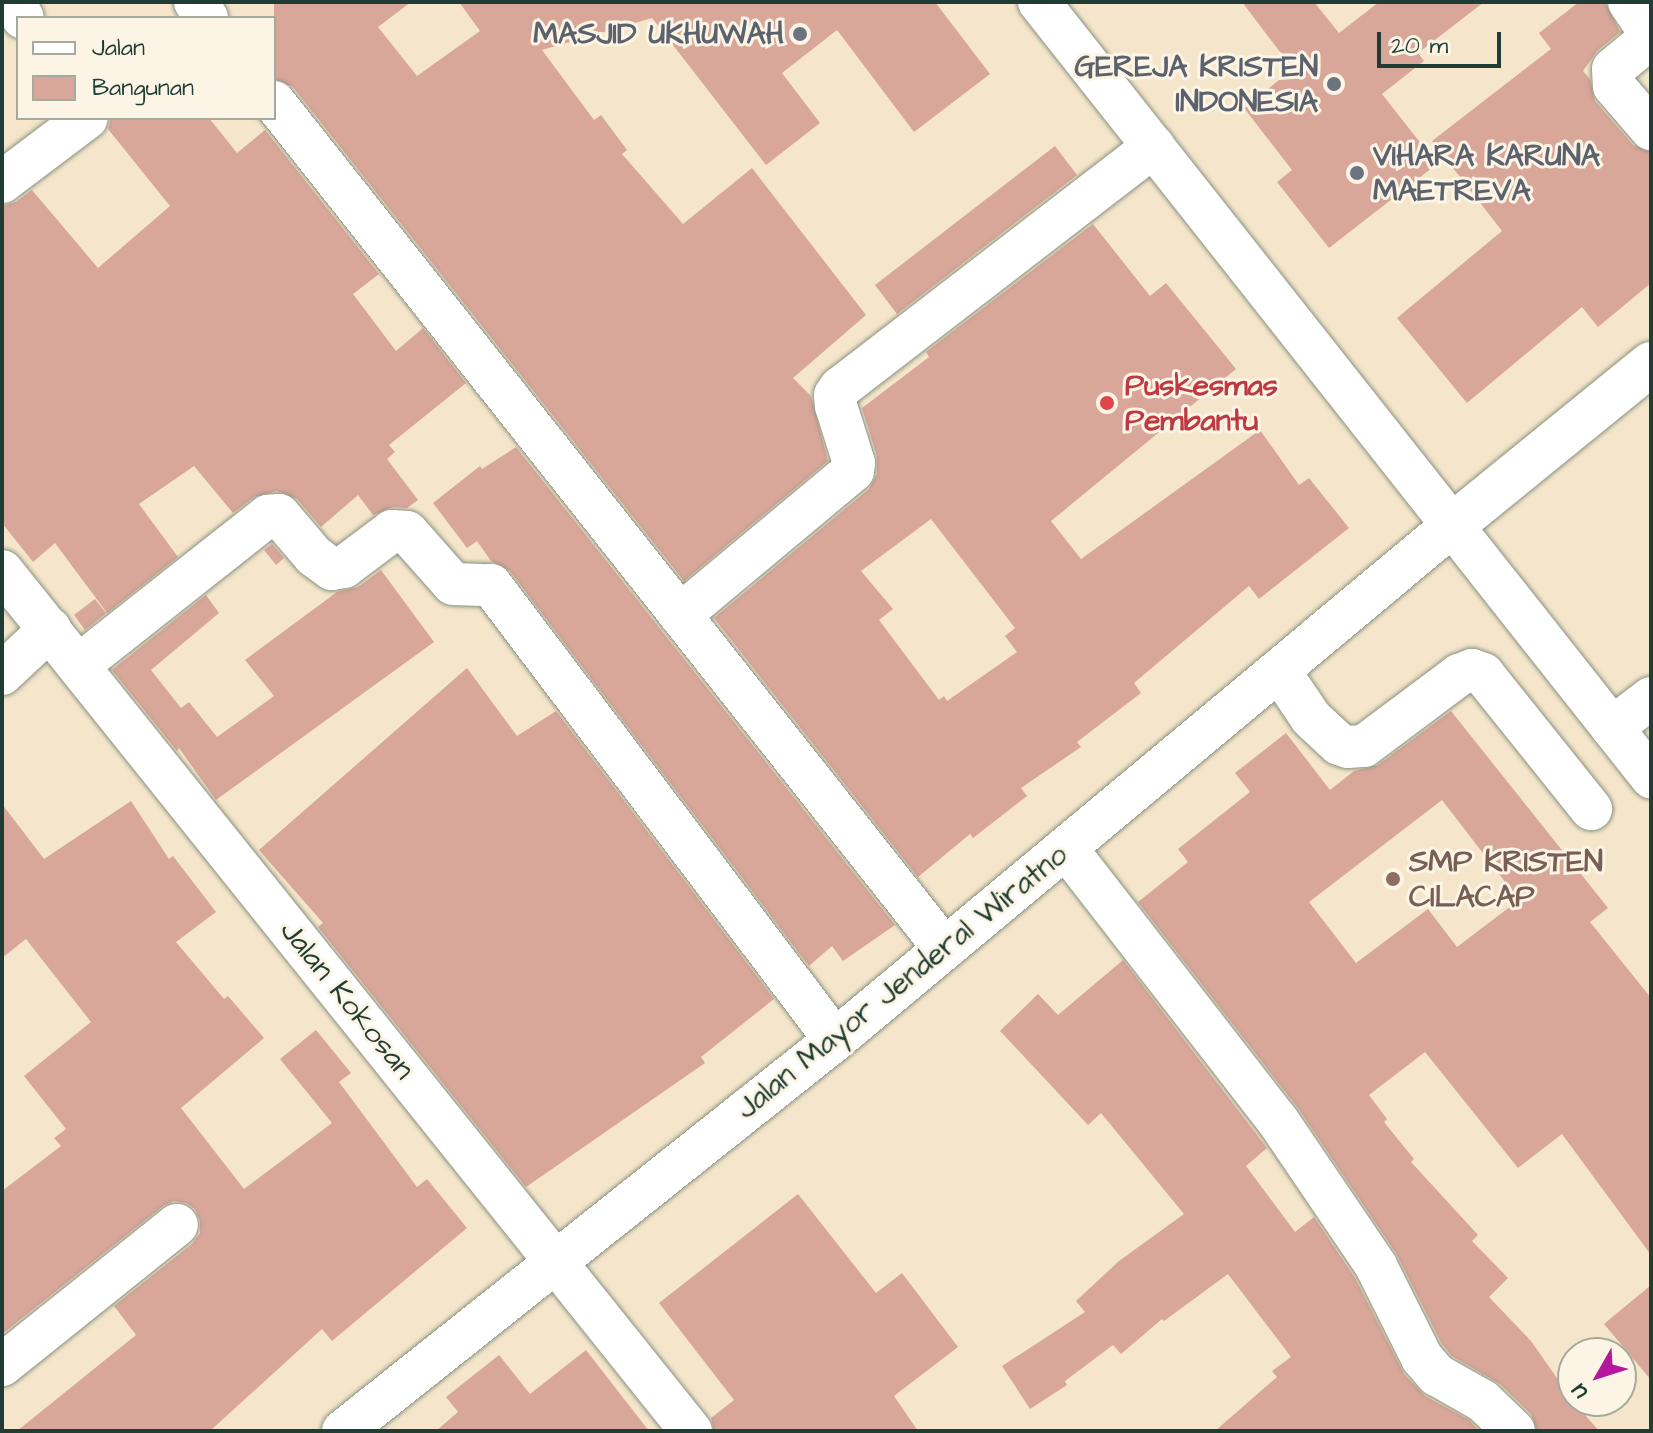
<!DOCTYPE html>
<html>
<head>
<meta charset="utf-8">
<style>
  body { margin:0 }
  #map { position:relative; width:1653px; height:1433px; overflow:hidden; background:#f5e6cb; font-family:"Architects Daughter",sans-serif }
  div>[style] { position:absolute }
  .building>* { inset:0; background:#d9a69a }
  .roads { filter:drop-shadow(0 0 2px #8a9280) drop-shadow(0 0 2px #8a9280) }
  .minor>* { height:42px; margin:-21px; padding:0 21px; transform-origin:21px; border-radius:21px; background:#fff }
  .major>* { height:44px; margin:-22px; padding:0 22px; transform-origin:22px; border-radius:22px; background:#fff }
  .dots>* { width:22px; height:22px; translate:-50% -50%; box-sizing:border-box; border:4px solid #fcf5e5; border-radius:50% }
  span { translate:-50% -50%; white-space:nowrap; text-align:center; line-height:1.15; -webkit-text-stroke:6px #fcf5e5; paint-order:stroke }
  .worship-label { font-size:30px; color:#5b616d; font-weight:700 }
  .right { translate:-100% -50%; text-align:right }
  .left { translate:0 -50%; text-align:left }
  .health-label { font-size:30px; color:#be3a42; font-weight:700 }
  .education-label { font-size:30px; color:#785e54; font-weight:700 }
  .street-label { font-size:30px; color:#1f3d34 }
  .frame { position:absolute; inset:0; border:4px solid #1f3d34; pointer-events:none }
  .legend { position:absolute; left:16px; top:16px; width:260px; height:104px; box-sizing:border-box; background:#fcf5e5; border:2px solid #a4ab9e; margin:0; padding:10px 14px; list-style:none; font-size:24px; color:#1f3d34 }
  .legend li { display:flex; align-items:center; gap:16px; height:40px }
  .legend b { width:40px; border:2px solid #a4ab9e }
  .north { position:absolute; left:1557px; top:1337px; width:80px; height:80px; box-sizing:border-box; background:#fcf5e5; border:2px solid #a4ab9e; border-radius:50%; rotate:231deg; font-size:22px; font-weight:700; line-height:32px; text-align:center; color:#1f3d34 }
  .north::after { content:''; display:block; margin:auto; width:28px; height:36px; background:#b5179e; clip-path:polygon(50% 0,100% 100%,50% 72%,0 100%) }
  .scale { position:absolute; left:1377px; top:32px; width:124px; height:36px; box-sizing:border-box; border:4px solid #1f3d34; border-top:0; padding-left:10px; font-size:24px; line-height:28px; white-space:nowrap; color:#1f3d34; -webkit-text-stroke:6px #fcf5e5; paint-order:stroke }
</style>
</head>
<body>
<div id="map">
  <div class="building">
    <div style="clip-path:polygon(274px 2px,411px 2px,378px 27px,417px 76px,480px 31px,459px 2px,935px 2px,990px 74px,914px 132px,837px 30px,782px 73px,820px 123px,766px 165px,652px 18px,542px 50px,594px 120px,601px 115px,627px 150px,622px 154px,683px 224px,752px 168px,866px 315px,793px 378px,811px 396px,828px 461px,684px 581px,293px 87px,274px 79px)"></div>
    <div style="clip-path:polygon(1242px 2px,1314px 2px,1339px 33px,1379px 2px,1484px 2px,1418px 53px,1424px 61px,1382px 94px,1437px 164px,1329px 248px,1277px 182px,1292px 170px,1244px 108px,1293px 69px)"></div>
    <div style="clip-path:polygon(1579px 2px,1605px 2px,1620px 32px,1597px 51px,1583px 71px,1590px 79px,1595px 101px,1633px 145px,1651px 152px,1651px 283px,1598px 327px,1582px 307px,1467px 403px,1397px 318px,1502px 231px,1432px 141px,1551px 49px,1539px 33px)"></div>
    <div style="clip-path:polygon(111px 118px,209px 118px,237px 153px,265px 130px,379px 274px,353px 294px,396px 351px,423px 328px,466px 383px,389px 445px,395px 452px,387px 459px,418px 500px,407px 508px,393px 507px,373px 515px,358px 495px,321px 527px,297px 499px,277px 491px,254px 497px,233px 513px,194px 466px,139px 504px,178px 557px,107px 613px,55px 543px,33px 562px,2px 523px,2px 206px,16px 202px,32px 190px,98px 268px,170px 206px,108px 129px)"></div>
    <div style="clip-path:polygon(1055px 146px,1077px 175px,897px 314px,875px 285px)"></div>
    <div style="clip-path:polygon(evenodd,1093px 224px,1150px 296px,1166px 283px,1236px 369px,1051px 521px,1081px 559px,1260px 430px,1299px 485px,1309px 478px,1349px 528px,1259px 599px,1249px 586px,1134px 683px,1141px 693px,1077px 742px,1081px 747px,1021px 788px,1027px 796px,973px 838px,970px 834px,918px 877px,714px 618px,869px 489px,877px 474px,877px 456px,862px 408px,929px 357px,926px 352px,1093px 224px,931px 519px,1015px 628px,1005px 636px,1017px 652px,947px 701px,944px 696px,939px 700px,879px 620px,893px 609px,861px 571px,931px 519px)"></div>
    <div style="clip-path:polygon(516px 447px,661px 630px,895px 925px,843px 961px,832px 946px,809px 966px,510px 571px,491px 561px,477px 541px,467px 548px,433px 503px,480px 466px,482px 469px)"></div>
    <div style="clip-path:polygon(272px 544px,284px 558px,276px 565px,264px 550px)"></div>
    <div style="clip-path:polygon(381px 570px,434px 642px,216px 800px,179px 748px,177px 751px,112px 670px,206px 595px,219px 613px,151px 670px,181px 708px,189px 702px,217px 737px,274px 696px,245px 660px,337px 592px,358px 587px)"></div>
    <div style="clip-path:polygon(95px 599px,106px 613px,85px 630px,74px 615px)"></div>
    <div style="clip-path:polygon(467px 668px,517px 736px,556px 711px,774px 999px,701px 1057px,705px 1063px,526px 1187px,318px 927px,323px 923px,259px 850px)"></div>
    <div style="clip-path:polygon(evenodd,1451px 711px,1608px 908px,1590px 922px,1651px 998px,1651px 1255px,1562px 1134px,1518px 1168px,1425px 1052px,1369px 1095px,1387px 1119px,1384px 1122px,1414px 1159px,1411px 1162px,1478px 1235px,1472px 1241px,1508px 1278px,1489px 1297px,1531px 1341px,1573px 1401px,1599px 1431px,1537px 1431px,1531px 1414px,1500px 1384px,1452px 1356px,1442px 1344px,1396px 1253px,1298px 1108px,1138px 902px,1188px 862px,1178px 849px,1250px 792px,1235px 773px,1286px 733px,1330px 790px,1354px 771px,1378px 765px,1451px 711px,1442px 800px,1519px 900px,1457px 947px,1428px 909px,1356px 963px,1309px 902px,1442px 800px)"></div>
    <div style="clip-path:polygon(131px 801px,169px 859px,173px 856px,216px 912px,176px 942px,224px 999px,228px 996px,264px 1038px,181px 1108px,244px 1189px,332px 1123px,280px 1059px,316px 1030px,351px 1073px,339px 1082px,417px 1187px,427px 1179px,467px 1228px,332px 1341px,322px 1329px,210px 1431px,17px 1431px,136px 1335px,114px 1306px,192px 1244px,200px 1233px,200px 1221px,195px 1209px,186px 1203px,174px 1201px,163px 1206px,2px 1334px,2px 1191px,61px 1146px,54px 1138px,66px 1129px,24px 1076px,91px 1022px,26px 939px,2px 958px,2px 804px,44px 859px)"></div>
    <div style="clip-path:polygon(1123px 960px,1267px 1148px,1246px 1166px,1295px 1232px,1314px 1217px,1355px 1278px,1404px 1374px,1425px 1396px,1469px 1420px,1479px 1431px,1215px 1431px,1277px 1377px,1272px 1371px,1291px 1357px,1228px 1274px,1164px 1321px,1162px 1319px,1121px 1354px,1113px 1345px,1065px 1381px,1067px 1385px,1030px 1409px,1002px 1366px,1085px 1312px,1076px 1301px,1119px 1261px,1184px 1214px,1101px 1113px,1088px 1125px,1000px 1031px,1038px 994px,1058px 1015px)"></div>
    <div style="clip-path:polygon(798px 1194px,876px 1293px,902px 1273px,958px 1347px,894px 1396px,918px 1431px,714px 1431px,711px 1418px,734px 1400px,659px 1303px)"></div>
    <div style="clip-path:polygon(1651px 1285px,1651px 1380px,1604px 1324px)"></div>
    <div style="clip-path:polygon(586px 1350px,649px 1431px,436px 1431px,458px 1412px,446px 1397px,499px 1355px,530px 1394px)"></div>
  </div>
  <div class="roads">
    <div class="minor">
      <div style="left:14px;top:2px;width:18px;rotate:61deg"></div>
      <div style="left:195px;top:2px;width:20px;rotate:53deg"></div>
      <div style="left:1039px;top:2px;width:988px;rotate:51.7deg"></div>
      <div style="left:1629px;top:2px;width:32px;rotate:56deg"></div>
      <div style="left:1647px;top:29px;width:11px;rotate:85deg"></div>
      <div style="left:1648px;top:40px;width:45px;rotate:140.4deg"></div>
      <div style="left:1613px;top:69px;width:17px;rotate:87deg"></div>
      <div style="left:1614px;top:86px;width:57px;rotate:49.3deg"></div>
      <div style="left:274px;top:102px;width:1079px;rotate:51.62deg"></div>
      <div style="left:2px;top:182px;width:106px;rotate:-37deg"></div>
      <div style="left:2px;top:571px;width:1102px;rotate:51.3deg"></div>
      <div style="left:680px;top:615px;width:225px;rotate:-39.8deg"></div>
      <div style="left:853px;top:471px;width:8px;rotate:-83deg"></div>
      <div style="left:854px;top:463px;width:60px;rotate:-107.5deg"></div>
      <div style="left:836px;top:406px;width:11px;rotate:-95deg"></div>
      <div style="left:835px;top:395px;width:9px;rotate:-54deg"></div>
      <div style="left:840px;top:388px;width:396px;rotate:-37.6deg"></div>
      <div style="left:79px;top:665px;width:241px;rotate:-38.3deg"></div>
      <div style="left:268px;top:516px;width:11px;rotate:-5deg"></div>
      <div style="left:279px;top:515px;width:54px;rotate:49.5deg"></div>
      <div style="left:314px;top:556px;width:22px;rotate:36deg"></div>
      <div style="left:332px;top:569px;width:12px;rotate:-9deg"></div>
      <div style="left:344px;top:567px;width:60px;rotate:-36.9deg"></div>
      <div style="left:392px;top:531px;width:15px;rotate:4deg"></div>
      <div style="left:407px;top:532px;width:69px;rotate:48.5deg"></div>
      <div style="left:453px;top:584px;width:38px;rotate:2deg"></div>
      <div style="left:491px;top:585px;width:570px;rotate:52.91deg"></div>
      <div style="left:1280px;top:672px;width:55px;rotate:56deg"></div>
      <div style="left:1311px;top:718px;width:38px;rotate:43deg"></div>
      <div style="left:1339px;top:744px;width:9px;rotate:18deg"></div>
      <div style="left:1348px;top:747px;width:16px;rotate:-4deg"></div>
      <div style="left:1364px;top:746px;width:119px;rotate:-36.8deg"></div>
      <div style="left:1459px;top:675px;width:14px;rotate:-21deg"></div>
      <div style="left:1472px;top:670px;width:12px;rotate:20deg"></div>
      <div style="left:1483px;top:674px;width:173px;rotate:51.3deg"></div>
      <div style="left:2px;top:674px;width:66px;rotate:-43.2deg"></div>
      <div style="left:1612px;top:728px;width:49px;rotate:-37.6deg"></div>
      <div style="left:1066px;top:848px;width:346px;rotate:52.2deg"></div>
      <div style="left:1278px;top:1121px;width:175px;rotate:55.9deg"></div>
      <div style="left:1376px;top:1266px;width:103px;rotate:63.4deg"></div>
      <div style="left:1422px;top:1358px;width:23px;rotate:49deg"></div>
      <div style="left:1437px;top:1375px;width:53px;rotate:29.5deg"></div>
      <div style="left:1483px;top:1401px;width:43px;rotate:44.1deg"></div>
      <div style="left:2px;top:1365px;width:224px;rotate:-38.7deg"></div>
      <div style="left:343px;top:1431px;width:628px;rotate:-38.47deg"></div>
      <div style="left:835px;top:1040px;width:806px;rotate:-39.81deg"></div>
    </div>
    <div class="major">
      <div style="left:1454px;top:524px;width:254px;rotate:-39.1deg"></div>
    </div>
  </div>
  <div class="dots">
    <div style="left:800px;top:34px;background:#6b7280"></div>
    <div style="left:1334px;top:84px;background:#6b7280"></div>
    <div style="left:1357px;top:173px;background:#6b7280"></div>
    <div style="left:1107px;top:403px;background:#e0444e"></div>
    <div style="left:1393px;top:879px;background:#8d6e63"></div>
  </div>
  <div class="worship-label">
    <span class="right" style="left:784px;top:34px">MASJID UKHUWAH</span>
    <span class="right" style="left:1318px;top:84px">GEREJA KRISTEN<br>INDONESIA</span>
    <span class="left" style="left:1373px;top:173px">VIHARA KARUNA<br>MAETREVA</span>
  </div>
  <div class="health-label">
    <span class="left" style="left:1125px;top:403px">Puskesmas<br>Pembantu</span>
  </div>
  <div class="education-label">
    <span class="left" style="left:1409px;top:879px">SMP KRISTEN<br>CILACAP</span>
  </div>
  <div class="street-label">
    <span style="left:902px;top:982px;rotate:-39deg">Jalan Mayor Jenderal Wiratno</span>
    <span style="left:347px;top:1000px;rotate:51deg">Jalan Kokosan</span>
  </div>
  <div class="frame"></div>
  <ul class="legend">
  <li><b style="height:10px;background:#fff"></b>Jalan</li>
  <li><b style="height:22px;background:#d9a69a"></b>Bangunan</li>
  </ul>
  <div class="north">U</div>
  <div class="scale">20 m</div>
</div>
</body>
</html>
